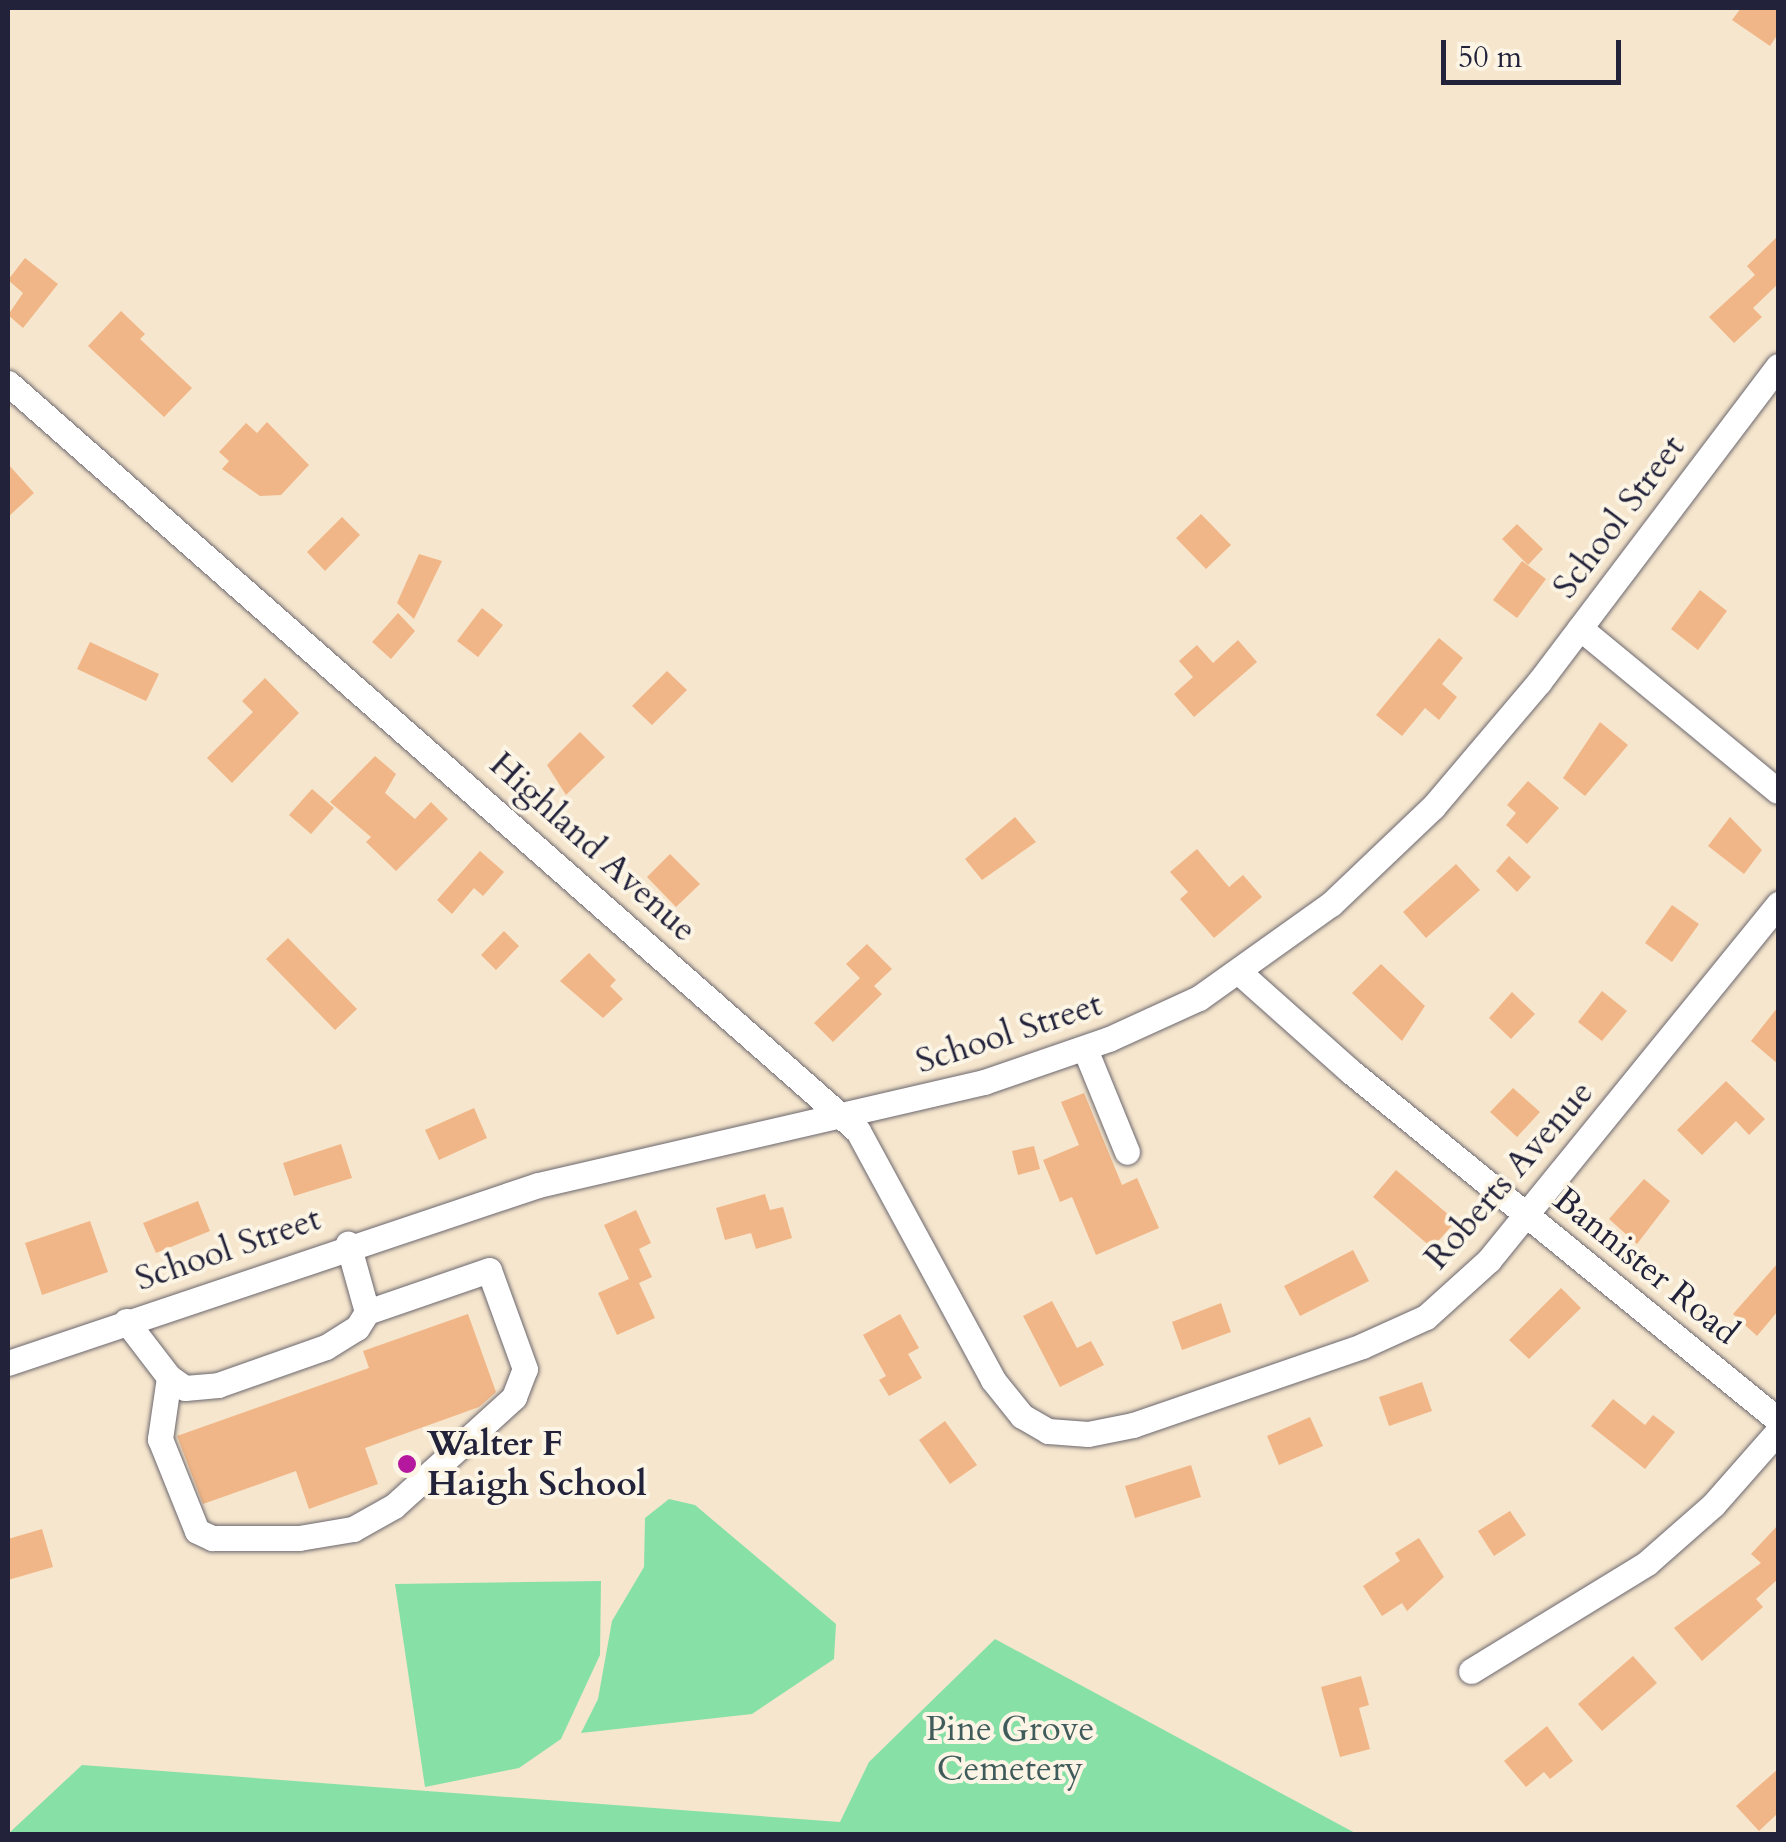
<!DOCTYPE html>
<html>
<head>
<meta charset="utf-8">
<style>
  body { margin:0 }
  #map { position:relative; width:1786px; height:1842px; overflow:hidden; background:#f6e6cd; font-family:Cardo,serif }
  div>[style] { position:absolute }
  .green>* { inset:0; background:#87e1a7 }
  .building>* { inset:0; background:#f1b687 }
  .roads { filter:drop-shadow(0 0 2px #6c676e) drop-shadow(0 0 2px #6c676e) }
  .minor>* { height:25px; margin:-12.5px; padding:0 12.5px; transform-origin:12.5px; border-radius:12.5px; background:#fff }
  .dots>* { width:28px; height:28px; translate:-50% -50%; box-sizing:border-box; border:5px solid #fcf5e5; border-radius:50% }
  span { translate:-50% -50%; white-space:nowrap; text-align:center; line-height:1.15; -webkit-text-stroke:8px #fcf5e5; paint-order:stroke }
  .street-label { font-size:35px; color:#22223b }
  .poi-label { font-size:35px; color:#22223b; font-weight:700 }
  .left { translate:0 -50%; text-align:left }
  .park-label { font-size:35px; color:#405b5b }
  .frame { position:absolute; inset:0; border:10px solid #22223b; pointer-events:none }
  .scale { position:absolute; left:1441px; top:40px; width:180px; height:45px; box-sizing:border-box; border:5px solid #22223b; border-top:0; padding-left:12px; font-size:30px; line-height:35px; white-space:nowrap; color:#22223b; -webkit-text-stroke:8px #fcf5e5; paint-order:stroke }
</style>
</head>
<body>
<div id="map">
  <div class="green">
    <div style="clip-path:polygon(669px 1499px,695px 1505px,836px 1624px,834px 1659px,752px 1714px,581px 1733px,598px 1699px,612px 1621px,644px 1567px,645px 1518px)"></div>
    <div style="clip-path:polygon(601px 1581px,600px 1655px,561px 1739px,519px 1768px,425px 1787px,395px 1584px)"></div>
    <div style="clip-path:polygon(995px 1639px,1357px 1834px,8px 1834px,82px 1765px,840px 1822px,869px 1762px)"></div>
  </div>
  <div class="building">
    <div style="clip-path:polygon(1741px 8px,1778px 8px,1778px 34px,1770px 46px,1732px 20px)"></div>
    <div style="clip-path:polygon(1778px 236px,1778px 284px,1753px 308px,1762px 317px,1734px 343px,1709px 317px,1755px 275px,1747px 266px)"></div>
    <div style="clip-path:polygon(25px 258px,58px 284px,23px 328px,8px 315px,23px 293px,8px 280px)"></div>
    <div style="clip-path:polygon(121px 311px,145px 334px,140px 339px,192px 388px,164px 417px,88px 346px)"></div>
    <div style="clip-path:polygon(267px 422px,309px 465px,281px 495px,260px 496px,222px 469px,229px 461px,219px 452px,246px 423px,257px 433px)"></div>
    <div style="clip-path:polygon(8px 464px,34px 493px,8px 517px)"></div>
    <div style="clip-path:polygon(1201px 514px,1231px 545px,1206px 569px,1176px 538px)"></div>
    <div style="clip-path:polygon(342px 517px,360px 535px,325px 571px,307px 552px)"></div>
    <div style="clip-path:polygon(1517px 524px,1543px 549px,1528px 565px,1502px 539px)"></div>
    <div style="clip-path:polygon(419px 554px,442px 561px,414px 619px,397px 603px)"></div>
    <div style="clip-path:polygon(1522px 561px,1546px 579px,1517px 618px,1493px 600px)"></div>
    <div style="clip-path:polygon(1700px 590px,1727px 611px,1698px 650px,1671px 629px)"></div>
    <div style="clip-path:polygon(482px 608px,503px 625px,478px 657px,457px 641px)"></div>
    <div style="clip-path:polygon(398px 613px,415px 631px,391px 659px,372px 642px)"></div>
    <div style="clip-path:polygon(1439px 638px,1463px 658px,1442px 684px,1457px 697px,1439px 720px,1425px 708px,1402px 736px,1376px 715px)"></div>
    <div style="clip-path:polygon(1238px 640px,1257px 662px,1194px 717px,1174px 694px,1193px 677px,1179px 661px,1197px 645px,1213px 663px)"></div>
    <div style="clip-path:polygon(90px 642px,159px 674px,146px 701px,77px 669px)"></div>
    <div style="clip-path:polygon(667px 671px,687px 690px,652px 725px,632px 706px)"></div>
    <div style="clip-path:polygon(265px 678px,299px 713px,232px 783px,207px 758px,253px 712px,242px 701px)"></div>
    <div style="clip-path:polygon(1600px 722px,1628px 745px,1585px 796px,1563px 778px)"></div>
    <div style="clip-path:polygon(580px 732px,605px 757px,566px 795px,547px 765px)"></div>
    <div style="clip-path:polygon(375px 756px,396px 774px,385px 793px,415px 819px,431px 802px,448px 819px,396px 871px,366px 842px,371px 837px,330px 802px)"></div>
    <div style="clip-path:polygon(1528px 781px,1559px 808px,1527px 844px,1506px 825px,1516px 813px,1507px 805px)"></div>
    <div style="clip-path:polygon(312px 789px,334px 808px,311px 834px,289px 815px)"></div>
    <div style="clip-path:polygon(1015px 817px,1036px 842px,982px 880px,965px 859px)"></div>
    <div style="clip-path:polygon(1730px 817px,1762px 850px,1744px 874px,1708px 846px)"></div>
    <div style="clip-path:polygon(1197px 849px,1229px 887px,1243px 875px,1262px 897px,1214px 938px,1180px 899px,1188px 892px,1170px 872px)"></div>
    <div style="clip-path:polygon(480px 851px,504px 872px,483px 896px,474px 888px,452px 914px,437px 900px)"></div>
    <div style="clip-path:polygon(670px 854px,700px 884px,676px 907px,647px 877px)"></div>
    <div style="clip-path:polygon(1509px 856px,1531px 877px,1517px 892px,1496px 871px)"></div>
    <div style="clip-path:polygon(1456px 864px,1480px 890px,1426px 938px,1403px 912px)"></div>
    <div style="clip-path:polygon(1672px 905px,1699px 924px,1672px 962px,1645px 943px)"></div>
    <div style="clip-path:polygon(504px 931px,519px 946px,496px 970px,481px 955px)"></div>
    <div style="clip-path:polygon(288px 938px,357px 1009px,335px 1030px,266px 959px)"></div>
    <div style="clip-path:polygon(867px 944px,892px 969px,874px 986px,882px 994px,833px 1042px,814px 1023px,860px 978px,846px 964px)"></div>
    <div style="clip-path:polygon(589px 953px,616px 980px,610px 986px,623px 999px,603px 1018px,560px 981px)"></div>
    <div style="clip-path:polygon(1381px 964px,1425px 1006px,1402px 1041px,1352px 993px)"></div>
    <div style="clip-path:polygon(1602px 991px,1627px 1011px,1602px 1041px,1578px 1022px)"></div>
    <div style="clip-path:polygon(1512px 992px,1535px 1014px,1511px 1039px,1489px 1018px)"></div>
    <div style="clip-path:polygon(1778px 1007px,1778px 1064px,1751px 1041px)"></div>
    <div style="clip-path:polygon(1726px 1081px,1765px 1119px,1749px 1135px,1736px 1121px,1702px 1155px,1677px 1130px)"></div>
    <div style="clip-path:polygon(1513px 1088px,1540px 1112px,1517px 1137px,1490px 1112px)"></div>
    <div style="clip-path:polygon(1084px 1093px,1122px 1185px,1137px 1178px,1159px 1228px,1096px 1255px,1072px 1197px,1060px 1202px,1043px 1160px,1079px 1145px,1061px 1102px)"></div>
    <div style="clip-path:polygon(474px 1108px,487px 1138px,439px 1160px,425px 1130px)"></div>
    <div style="clip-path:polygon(341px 1144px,352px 1178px,294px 1196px,283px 1163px)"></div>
    <div style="clip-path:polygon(1034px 1146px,1040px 1169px,1018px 1175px,1012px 1151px)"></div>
    <div style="clip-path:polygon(1396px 1170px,1456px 1221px,1432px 1248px,1373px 1197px)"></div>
    <div style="clip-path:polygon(1644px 1179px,1670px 1201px,1637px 1244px,1609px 1219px)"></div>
    <div style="clip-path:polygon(765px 1194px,770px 1210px,783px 1207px,792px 1238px,756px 1249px,751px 1233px,725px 1240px,716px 1208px)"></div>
    <div style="clip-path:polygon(198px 1201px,210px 1231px,156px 1253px,143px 1223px)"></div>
    <div style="clip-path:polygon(636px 1210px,651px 1243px,639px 1249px,652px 1277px,639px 1283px,655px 1318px,617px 1335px,598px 1293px,629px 1279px,604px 1225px)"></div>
    <div style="clip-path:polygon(90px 1221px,108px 1272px,42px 1295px,25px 1243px)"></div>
    <div style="clip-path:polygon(1353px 1250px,1369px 1281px,1300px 1316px,1284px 1286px)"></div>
    <div style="clip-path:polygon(1778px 1263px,1778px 1311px,1757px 1336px,1733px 1314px)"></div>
    <div style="clip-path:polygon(1561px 1288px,1581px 1308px,1529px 1359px,1509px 1340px)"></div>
    <div style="clip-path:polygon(1052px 1301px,1077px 1348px,1091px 1341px,1104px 1365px,1060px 1387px,1023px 1316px)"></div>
    <div style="clip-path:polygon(1221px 1303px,1231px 1332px,1182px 1350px,1172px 1322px)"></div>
    <div style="clip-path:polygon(468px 1314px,496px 1392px,479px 1407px,365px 1448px,378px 1484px,309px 1509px,296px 1471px,203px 1504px,177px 1436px,369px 1368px,363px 1351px)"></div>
    <div style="clip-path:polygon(900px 1314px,919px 1348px,908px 1354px,922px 1378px,889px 1396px,879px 1380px,886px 1376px,863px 1335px)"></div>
    <div style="clip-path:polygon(1422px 1382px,1432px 1411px,1389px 1426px,1379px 1397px)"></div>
    <div style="clip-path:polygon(1613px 1399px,1645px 1425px,1653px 1415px,1675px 1432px,1645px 1469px,1591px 1426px)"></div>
    <div style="clip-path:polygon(1310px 1417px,1323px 1446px,1279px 1465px,1267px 1436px)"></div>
    <div style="clip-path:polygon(945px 1421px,977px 1465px,950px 1484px,919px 1440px)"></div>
    <div style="clip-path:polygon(1191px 1465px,1201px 1497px,1135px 1518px,1125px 1486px)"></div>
    <div style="clip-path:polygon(1510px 1511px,1526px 1535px,1494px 1556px,1478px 1531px)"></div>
    <div style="clip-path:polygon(1778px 1525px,1778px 1579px,1756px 1599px,1763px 1607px,1702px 1661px,1674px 1628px,1761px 1563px,1751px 1554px)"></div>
    <div style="clip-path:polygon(42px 1529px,53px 1567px,8px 1580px,8px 1539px)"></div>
    <div style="clip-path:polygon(1419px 1538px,1444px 1577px,1407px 1611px,1402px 1603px,1382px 1616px,1363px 1586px,1400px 1561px,1395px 1553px)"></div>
    <div style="clip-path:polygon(1633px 1656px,1657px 1683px,1602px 1731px,1578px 1704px)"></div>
    <div style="clip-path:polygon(1361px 1676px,1369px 1705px,1359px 1708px,1370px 1749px,1340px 1757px,1321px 1687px)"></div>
    <div style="clip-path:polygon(1547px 1726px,1573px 1761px,1550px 1779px,1544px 1772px,1526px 1787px,1504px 1761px)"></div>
    <div style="clip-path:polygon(1778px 1769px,1778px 1813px,1759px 1831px,1736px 1806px)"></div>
  </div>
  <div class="roads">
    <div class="minor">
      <div style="left:8px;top:383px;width:1132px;rotate:41.35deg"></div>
      <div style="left:858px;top:1131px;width:283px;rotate:61.5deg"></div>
      <div style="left:993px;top:1380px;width:46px;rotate:51.1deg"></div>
      <div style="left:1022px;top:1416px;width:30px;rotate:30deg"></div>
      <div style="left:1048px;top:1431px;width:40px;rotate:4.3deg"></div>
      <div style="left:1088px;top:1434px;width:46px;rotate:-11.3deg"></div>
      <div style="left:1133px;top:1425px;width:242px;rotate:-19deg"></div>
      <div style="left:1362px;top:1346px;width:70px;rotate:-24.4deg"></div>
      <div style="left:1426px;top:1317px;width:85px;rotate:-42.1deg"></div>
      <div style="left:1489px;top:1260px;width:459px;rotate:-50.9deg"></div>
      <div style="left:1580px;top:628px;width:256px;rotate:39.5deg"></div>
      <div style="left:1240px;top:973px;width:147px;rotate:41.7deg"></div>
      <div style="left:1350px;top:1071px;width:552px;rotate:39.19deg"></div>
      <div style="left:1085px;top:1049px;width:111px;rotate:67.8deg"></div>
      <div style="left:126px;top:1321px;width:71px;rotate:52.5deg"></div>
      <div style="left:169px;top:1377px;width:19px;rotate:35deg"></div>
      <div style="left:185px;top:1388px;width:33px;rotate:-5deg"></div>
      <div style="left:218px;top:1385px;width:114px;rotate:-19.4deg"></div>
      <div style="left:326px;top:1347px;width:36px;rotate:-32deg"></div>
      <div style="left:357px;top:1328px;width:19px;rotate:-58deg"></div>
      <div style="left:367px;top:1312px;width:71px;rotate:-105.6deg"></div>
      <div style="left:8px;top:1363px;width:559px;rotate:-18.56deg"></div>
      <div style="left:538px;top:1185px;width:458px;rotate:-13deg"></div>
      <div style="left:984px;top:1082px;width:132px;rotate:-19deg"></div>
      <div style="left:1109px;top:1039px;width:99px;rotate:-24.5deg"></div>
      <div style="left:1199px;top:998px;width:162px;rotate:-35.5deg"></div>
      <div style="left:1331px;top:904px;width:141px;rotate:-43.6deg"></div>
      <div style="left:1433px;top:807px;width:164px;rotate:-49.7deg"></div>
      <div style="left:1539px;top:682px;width:396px;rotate:-52.9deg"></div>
      <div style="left:169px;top:1377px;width:63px;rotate:98.3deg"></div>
      <div style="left:160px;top:1439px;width:99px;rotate:68.1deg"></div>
      <div style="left:197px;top:1531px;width:17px;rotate:25deg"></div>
      <div style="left:212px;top:1538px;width:87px"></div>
      <div style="left:299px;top:1538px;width:55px;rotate:-9.5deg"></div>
      <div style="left:353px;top:1529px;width:47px;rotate:-29.3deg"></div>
      <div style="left:394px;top:1506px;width:162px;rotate:-42.2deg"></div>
      <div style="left:514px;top:1397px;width:30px;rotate:-69deg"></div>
      <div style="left:525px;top:1369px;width:105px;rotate:-110deg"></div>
      <div style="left:489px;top:1270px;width:129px;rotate:161deg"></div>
      <div style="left:1471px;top:1671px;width:206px;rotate:-31.5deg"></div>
      <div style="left:1647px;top:1563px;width:88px;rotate:-41.3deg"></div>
      <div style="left:1713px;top:1505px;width:98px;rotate:-48.7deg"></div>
    </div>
  </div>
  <div class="dots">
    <div style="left:407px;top:1464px;background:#b5179e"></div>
  </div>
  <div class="street-label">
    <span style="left:1619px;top:517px;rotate:-53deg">School Street</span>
    <span style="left:593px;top:847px;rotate:42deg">Highland Avenue</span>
    <span style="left:1009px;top:1033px;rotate:-18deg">School Street</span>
    <span style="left:1509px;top:1175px;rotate:-49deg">Roberts Avenue</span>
    <span style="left:228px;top:1249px;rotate:-19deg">School Street</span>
    <span style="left:1646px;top:1266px;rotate:39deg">Bannister Road</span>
  </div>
  <div class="poi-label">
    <span class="left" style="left:427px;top:1464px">Walter F<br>Haigh School</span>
  </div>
  <div class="park-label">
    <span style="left:1010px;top:1749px">Pine Grove<br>Cemetery</span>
  </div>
  <div class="frame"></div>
  <div class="scale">50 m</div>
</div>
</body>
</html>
